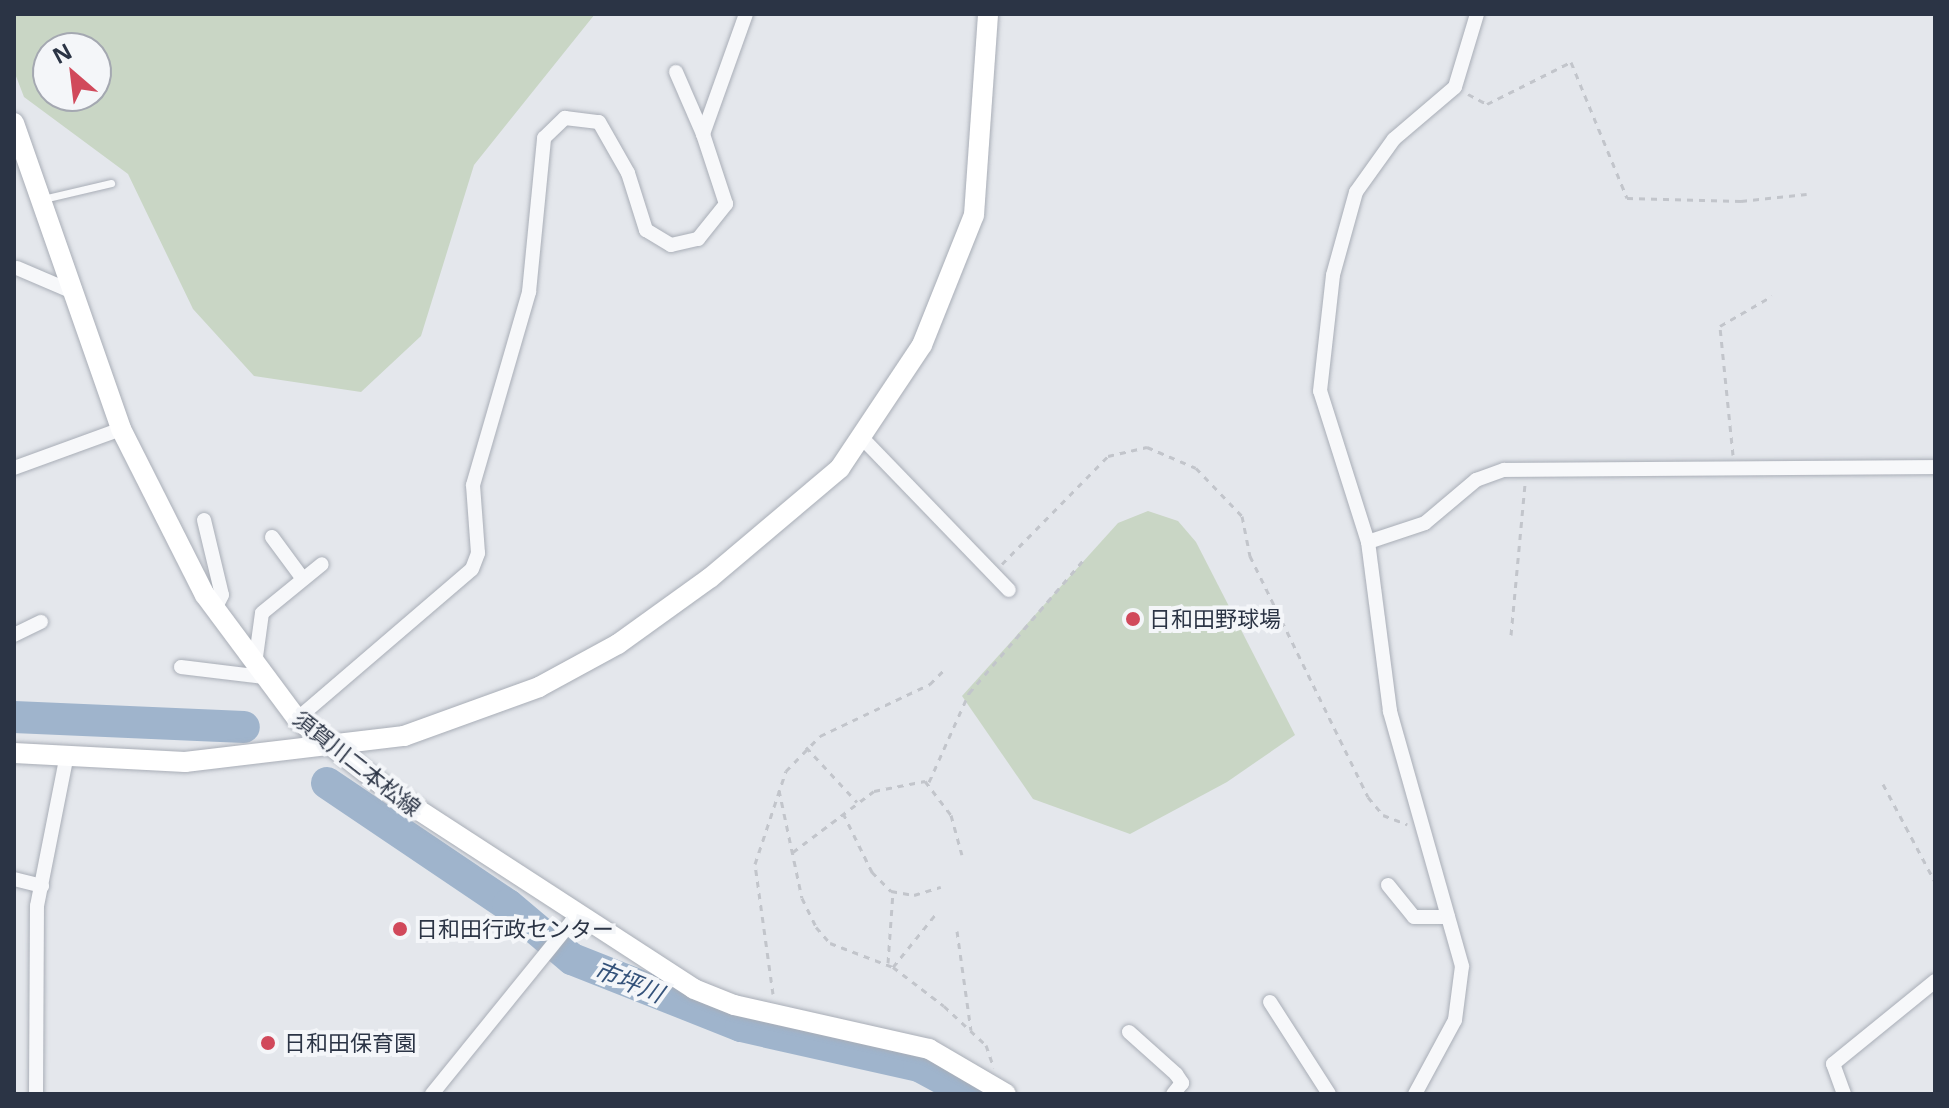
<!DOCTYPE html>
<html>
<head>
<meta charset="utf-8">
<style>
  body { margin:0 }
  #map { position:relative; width:1949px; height:1108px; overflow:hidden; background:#e4e7ec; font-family:"Open Sans","Noto Sans JP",sans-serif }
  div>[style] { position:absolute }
  .green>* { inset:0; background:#c9d6c5 }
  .river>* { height:32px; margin:-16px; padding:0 16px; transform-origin:16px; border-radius:16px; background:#9fb4cc }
  .path>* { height:3px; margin-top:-1.5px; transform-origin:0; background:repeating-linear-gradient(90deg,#c2c5cb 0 6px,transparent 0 12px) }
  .roads { filter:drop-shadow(0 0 2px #a9aeb7) drop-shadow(0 0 2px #a9aeb7) }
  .lane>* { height:7px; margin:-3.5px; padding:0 3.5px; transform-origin:3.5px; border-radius:3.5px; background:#f7f8fa }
  .street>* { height:14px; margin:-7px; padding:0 7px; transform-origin:7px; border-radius:7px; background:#f7f8fa }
  .secondary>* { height:20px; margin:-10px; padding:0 10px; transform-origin:10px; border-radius:10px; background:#fff }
  .dots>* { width:22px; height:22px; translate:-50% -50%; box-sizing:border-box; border:4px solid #f4f6f9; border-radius:50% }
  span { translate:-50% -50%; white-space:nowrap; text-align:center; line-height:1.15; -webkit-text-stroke:8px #f4f6f9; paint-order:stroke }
  .poi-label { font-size:22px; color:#2b3445 }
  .left { translate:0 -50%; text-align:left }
  .street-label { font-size:22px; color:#2b3445 }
  .water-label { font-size:24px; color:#34527a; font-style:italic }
  .frame { position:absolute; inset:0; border:16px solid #2b3445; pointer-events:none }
  .north { position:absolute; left:32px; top:32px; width:80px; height:80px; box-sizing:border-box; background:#f4f6f9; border:2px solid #a4a8b1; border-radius:50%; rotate:332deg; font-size:22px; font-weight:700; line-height:32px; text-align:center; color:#2b3445 }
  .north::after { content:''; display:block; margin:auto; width:28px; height:36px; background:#d1495b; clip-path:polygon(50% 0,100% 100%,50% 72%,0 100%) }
</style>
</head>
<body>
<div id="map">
  <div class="green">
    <div style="clip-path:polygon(evenodd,14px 14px,595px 14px,474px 165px,421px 336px,361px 392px,254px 376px,193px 309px,128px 174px,24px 97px,14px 71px,14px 14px,48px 48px,96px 48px,96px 96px,48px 96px,48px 48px)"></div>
    <div style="clip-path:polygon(1148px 511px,1178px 521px,1196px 542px,1295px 735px,1227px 782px,1130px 834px,1033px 799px,962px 696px,1118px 523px)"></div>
  </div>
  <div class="river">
    <div style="left:14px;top:717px;width:230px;rotate:2.5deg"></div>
    <div style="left:327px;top:783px;width:218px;rotate:34deg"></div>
    <div style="left:508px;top:905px;width:84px;rotate:40.2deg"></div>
    <div style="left:572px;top:959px;width:182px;rotate:21.6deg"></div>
    <div style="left:741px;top:1026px;width:182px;rotate:12.7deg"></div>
    <div style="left:919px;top:1066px;width:59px;rotate:28.3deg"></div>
  </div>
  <div class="path">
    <div style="left:1468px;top:94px;width:21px;rotate:28deg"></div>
    <div style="left:1487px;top:104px;width:94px;rotate:-26.6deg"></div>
    <div style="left:1571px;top:62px;width:147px;rotate:67.6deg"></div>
    <div style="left:1627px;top:198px;width:114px;rotate:1.5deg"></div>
    <div style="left:1741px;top:201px;width:66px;rotate:-6.1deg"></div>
    <div style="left:1733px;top:455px;width:130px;rotate:-95.8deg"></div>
    <div style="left:1720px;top:326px;width:60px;rotate:-30deg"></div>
    <div style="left:1002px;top:564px;width:151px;rotate:-45.5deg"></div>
    <div style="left:1108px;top:456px;width:40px;rotate:-13deg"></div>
    <div style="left:1147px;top:447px;width:53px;rotate:23.2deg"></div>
    <div style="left:1196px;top:468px;width:66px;rotate:46.2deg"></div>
    <div style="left:1242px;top:516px;width:41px;rotate:78.7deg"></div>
    <div style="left:1250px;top:556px;width:268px;rotate:63.9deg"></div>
    <div style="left:1368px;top:797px;width:23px;rotate:50deg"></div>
    <div style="left:1383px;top:815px;width:26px;rotate:21deg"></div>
    <div style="left:1511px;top:635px;width:151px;rotate:-84.7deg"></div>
    <div style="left:806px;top:747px;width:75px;rotate:47.2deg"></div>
    <div style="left:929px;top:782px;width:98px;rotate:-65.8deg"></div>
    <div style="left:969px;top:693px;width:178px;rotate:-49.3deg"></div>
    <div style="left:1883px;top:784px;width:111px;rotate:62deg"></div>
    <div style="left:779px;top:790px;width:110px;rotate:78deg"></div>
    <div style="left:802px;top:898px;width:32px;rotate:64deg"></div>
    <div style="left:816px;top:927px;width:21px;rotate:49deg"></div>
    <div style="left:830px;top:943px;width:67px;rotate:20.9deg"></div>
    <div style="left:893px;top:967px;width:64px;rotate:37.4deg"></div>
    <div style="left:944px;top:1006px;width:57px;rotate:42.9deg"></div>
    <div style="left:986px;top:1045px;width:24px;rotate:71deg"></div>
    <div style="left:843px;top:813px;width:66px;rotate:63.8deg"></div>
    <div style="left:872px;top:872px;width:27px;rotate:45deg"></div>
    <div style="left:891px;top:891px;width:23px;rotate:10deg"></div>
    <div style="left:914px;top:895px;width:28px;rotate:-17deg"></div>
    <div style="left:793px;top:852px;width:101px;rotate:-37deg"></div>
    <div style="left:874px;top:791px;width:52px;rotate:-11.1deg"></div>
    <div style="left:925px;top:781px;width:43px;rotate:52.6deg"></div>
    <div style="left:951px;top:815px;width:41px;rotate:74.6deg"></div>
    <div style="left:957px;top:931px;width:100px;rotate:82deg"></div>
    <div style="left:888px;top:963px;width:72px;rotate:-86deg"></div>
    <div style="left:893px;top:967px;width:67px;rotate:-51.1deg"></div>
    <div style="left:773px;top:994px;width:131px;rotate:-97.9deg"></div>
    <div style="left:755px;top:864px;width:98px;rotate:-71.6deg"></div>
    <div style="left:786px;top:771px;width:49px;rotate:-45.8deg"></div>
    <div style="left:820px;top:736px;width:122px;rotate:-25.3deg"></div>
    <div style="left:930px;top:684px;width:21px;rotate:-45deg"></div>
  </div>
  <div class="roads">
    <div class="lane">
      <div style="left:43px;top:199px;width:70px;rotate:-13.2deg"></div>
    </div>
    <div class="street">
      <div style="left:676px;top:72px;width:68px;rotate:66.5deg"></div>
      <div style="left:17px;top:268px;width:61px;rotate:23.2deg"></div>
      <div style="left:865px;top:441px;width:207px;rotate:46deg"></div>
      <div style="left:14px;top:468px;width:114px;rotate:-20deg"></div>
      <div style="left:204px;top:520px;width:77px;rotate:76.5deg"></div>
      <div style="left:222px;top:595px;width:16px;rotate:117deg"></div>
      <div style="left:272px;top:537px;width:52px;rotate:53.6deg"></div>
      <div style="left:1368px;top:542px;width:60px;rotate:-18.4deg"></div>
      <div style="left:1425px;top:523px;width:67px;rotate:-40.1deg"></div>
      <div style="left:1476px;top:480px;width:30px;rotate:-20deg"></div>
      <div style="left:1504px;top:470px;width:431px;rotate:-0.4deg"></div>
      <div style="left:14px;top:635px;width:30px;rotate:-26deg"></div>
      <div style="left:255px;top:664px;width:51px;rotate:-82.2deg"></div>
      <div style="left:262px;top:613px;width:77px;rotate:-39.2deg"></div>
      <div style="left:181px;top:667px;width:84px;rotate:6.9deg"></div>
      <div style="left:297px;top:719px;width:230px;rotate:-40.6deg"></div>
      <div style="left:472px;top:569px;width:17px;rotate:-69deg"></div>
      <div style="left:478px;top:553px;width:68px;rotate:-94.2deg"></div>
      <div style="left:473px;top:485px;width:201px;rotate:-73.8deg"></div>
      <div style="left:529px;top:292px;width:155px;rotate:-84.4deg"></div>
      <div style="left:544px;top:138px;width:29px;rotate:-44deg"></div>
      <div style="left:565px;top:118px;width:34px;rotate:7deg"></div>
      <div style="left:599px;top:122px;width:59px;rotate:60.4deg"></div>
      <div style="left:628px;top:173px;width:60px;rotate:72.5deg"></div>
      <div style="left:646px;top:230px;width:29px;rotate:31deg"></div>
      <div style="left:671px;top:245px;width:28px;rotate:-13deg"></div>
      <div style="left:698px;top:239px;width:45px;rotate:-51.3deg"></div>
      <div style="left:726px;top:204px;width:74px;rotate:-108.2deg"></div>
      <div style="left:703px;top:134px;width:127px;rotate:-70.3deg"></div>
      <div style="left:14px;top:879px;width:29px;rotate:14deg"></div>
      <div style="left:1388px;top:885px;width:41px;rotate:50.9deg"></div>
      <div style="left:1414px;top:917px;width:34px"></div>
      <div style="left:1270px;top:1002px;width:109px;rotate:57.3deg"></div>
      <div style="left:1129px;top:1032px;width:63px;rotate:41.8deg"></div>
      <div style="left:1176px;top:1074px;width:11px;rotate:56deg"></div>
      <div style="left:1182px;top:1083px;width:14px;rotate:129deg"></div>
      <div style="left:36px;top:1094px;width:188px;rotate:-89.7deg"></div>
      <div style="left:37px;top:906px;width:150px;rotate:-78.8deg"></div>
      <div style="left:432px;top:1094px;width:229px;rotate:-51deg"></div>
      <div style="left:1415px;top:1094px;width:84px;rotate:-61.6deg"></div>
      <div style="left:1455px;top:1020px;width:54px;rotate:-82.6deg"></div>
      <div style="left:1462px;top:966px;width:265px;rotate:-105.8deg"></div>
      <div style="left:1390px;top:711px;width:170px;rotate:-97.4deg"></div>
      <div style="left:1368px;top:542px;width:158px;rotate:-107.6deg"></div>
      <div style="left:1320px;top:391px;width:117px;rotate:-83.6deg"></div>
      <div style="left:1333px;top:275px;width:86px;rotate:-74.5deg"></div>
      <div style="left:1356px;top:192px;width:65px;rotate:-54.4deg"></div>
      <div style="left:1394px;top:139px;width:80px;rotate:-40.4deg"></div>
      <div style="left:1455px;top:87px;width:76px;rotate:-73.2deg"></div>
      <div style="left:1844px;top:1094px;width:32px;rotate:-110deg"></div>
      <div style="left:1833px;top:1064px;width:132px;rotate:-39.1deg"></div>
    </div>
    <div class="secondary">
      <div style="left:14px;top:123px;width:324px;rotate:70.7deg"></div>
      <div style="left:121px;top:429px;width:186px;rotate:63.2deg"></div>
      <div style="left:205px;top:595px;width:154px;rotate:53.4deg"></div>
      <div style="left:297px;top:719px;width:119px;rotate:37.8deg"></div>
      <div style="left:391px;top:792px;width:361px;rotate:33deg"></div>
      <div style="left:694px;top:989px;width:43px;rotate:21.8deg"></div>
      <div style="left:734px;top:1005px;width:200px;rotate:12.7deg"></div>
      <div style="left:929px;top:1049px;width:89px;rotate:30.3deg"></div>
      <div style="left:14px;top:753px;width:171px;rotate:3deg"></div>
      <div style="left:185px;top:762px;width:221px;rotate:-6.8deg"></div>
      <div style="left:404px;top:736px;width:144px;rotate:-19.9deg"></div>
      <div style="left:539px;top:687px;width:90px;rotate:-28.6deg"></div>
      <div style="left:618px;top:644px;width:113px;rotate:-35.7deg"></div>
      <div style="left:710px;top:578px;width:170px;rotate:-40.2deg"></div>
      <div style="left:840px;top:468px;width:148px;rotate:-56.3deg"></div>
      <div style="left:922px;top:345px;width:140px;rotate:-68.2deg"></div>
      <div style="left:974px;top:215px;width:201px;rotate:-86deg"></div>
    </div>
  </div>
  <div class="dots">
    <div style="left:1133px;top:619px;background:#d1495b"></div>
    <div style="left:400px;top:929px;background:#d1495b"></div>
    <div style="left:268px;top:1043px;background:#d1495b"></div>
  </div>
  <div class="poi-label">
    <span class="left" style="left:1149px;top:619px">日和田野球場</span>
    <span class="left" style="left:416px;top:929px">日和田行政センター</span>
    <span class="left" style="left:284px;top:1043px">日和田保育園</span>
  </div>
  <div class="street-label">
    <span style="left:357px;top:763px;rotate:38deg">須賀川二本松線</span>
  </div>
  <div class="water-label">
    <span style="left:629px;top:981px;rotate:22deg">市坪川</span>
  </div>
  <div class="frame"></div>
  <div class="north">N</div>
</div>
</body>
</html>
